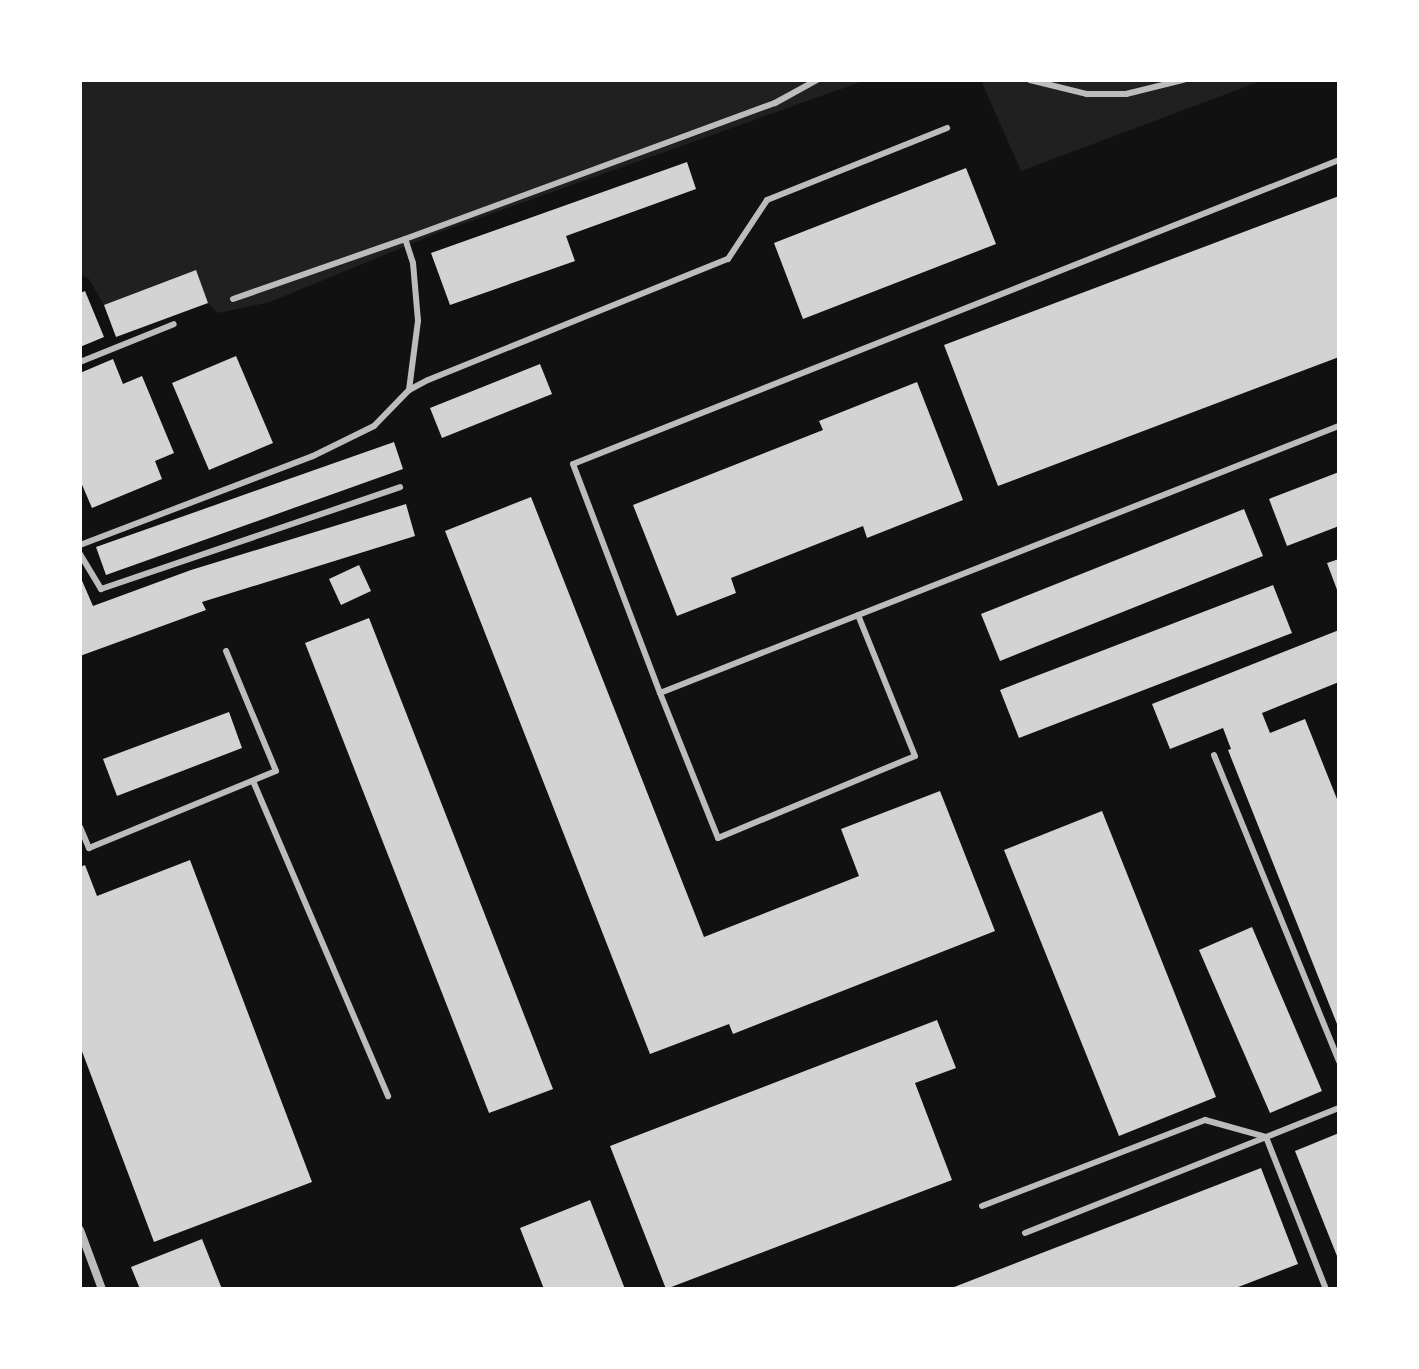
<!DOCTYPE html>
<html>
<head>
<meta charset="utf-8">
<style>
  body { margin:0 }
  #map { position:relative; width:1419px; height:1369px; overflow:hidden; background:#111; font-family:"Nunito Sans",sans-serif }
  div>[style] { position:absolute }
  .green>* { inset:0; background:#202020 }
  .building>* { inset:0; background:#d3d3d3 }
  .service>* { height:6px; margin:-3px; padding:0 3px; transform-origin:3px; border-radius:3px; background:#bcbcbc }
  .minor>* { height:8px; margin:-4px; padding:0 4px; transform-origin:4px; border-radius:4px; background:#bcbcbc }
  span { translate:-50% -50%; white-space:nowrap; text-align:center; line-height:1.15; -webkit-text-stroke:6px #fff; paint-order:stroke }
  .frame { position:absolute; inset:0; border:82px solid #fff; pointer-events:none }
</style>
</head>
<body>
<div id="map">
  <div class="green">
    <div style="clip-path:polygon(80px 80px,866px 80px,440px 232px,270px 302px,218px 313px,208px 303px,195px 270px,104px 305px,89px 279px,80px 274px)"></div>
    <div style="clip-path:polygon(981px 80px,1264px 80px,1021px 171px)"></div>
  </div>
  <div class="building">
    <div style="clip-path:polygon(687px 162px,696px 189px,566px 236px,575px 261px,450px 305px,431px 253px)"></div>
    <div style="clip-path:polygon(966px 168px,996px 244px,803px 319px,774px 243px)"></div>
    <div style="clip-path:polygon(1339px 196px,1339px 357px,998px 486px,944px 345px)"></div>
    <div style="clip-path:polygon(196px 270px,208px 303px,116px 337px,104px 305px)"></div>
    <div style="clip-path:polygon(85px 291px,104px 337px,80px 347px,80px 293px)"></div>
    <div style="clip-path:polygon(236px 356px,273px 443px,209px 470px,172px 383px)"></div>
    <div style="clip-path:polygon(113px 359px,123px 384px,142px 376px,174px 453px,155px 461px,162px 479px,92px 508px,80px 480px,80px 373px)"></div>
    <div style="clip-path:polygon(540px 364px,552px 394px,442px 438px,430px 408px)"></div>
    <div style="clip-path:polygon(917px 382px,963px 500px,867px 538px,863px 526px,731px 578px,736px 593px,677px 616px,633px 505px,823px 430px,819px 421px)"></div>
    <div style="clip-path:polygon(394px 442px,403px 469px,106px 575px,96px 547px)"></div>
    <div style="clip-path:polygon(1339px 472px,1339px 526px,1287px 546px,1269px 499px)"></div>
    <div style="clip-path:polygon(531px 497px,704px 937px,859px 876px,841px 829px,940px 791px,995px 931px,733px 1034px,729px 1024px,650px 1054px,445px 531px)"></div>
    <div style="clip-path:polygon(406px 504px,415px 536px,202px 602px,206px 610px,80px 656px,80px 576px,93px 606px,191px 570px)"></div>
    <div style="clip-path:polygon(1244px 509px,1263px 556px,1000px 661px,981px 614px)"></div>
    <div style="clip-path:polygon(1339px 559px,1339px 595px,1327px 563px)"></div>
    <div style="clip-path:polygon(359px 565px,371px 591px,341px 605px,329px 579px)"></div>
    <div style="clip-path:polygon(1273px 585px,1292px 633px,1019px 738px,1000px 690px)"></div>
    <div style="clip-path:polygon(369px 618px,553px 1089px,489px 1113px,305px 643px)"></div>
    <div style="clip-path:polygon(1339px 630px,1339px 682px,1262px 713px,1270px 733px,1305px 719px,1339px 804px,1339px 1029px,1228px 750px,1231px 749px,1223px 728px,1170px 749px,1152px 704px)"></div>
    <div style="clip-path:polygon(229px 712px,242px 748px,117px 796px,103px 759px)"></div>
    <div style="clip-path:polygon(1102px 811px,1216px 1097px,1119px 1136px,1004px 850px)"></div>
    <div style="clip-path:polygon(190px 860px,312px 1182px,154px 1242px,80px 1046px,80px 867px,85px 865px,97px 896px)"></div>
    <div style="clip-path:polygon(1252px 927px,1322px 1091px,1270px 1113px,1199px 950px)"></div>
    <div style="clip-path:polygon(937px 1020px,956px 1068px,915px 1083px,952px 1180px,666px 1289px,610px 1146px)"></div>
    <div style="clip-path:polygon(1339px 1133px,1339px 1261px,1295px 1151px)"></div>
    <div style="clip-path:polygon(1261px 1168px,1298px 1264px,1233px 1289px,949px 1289px)"></div>
    <div style="clip-path:polygon(590px 1200px,625px 1289px,544px 1289px,520px 1228px)"></div>
    <div style="clip-path:polygon(202px 1239px,222px 1289px,140px 1289px,131px 1267px)"></div>
  </div>
  <div class="service">
    <div style="left:1030px;top:80px;width:59px;rotate:13.8deg"></div>
    <div style="left:1087px;top:94px;width:39px"></div>
    <div style="left:1126px;top:94px;width:59px;rotate:-13.8deg"></div>
    <div style="left:1339px;top:160px;width:824px;rotate:158.35deg"></div>
    <div style="left:573px;top:464px;width:245px;rotate:69.2deg"></div>
    <div style="left:660px;top:693px;width:730px;rotate:-21.47deg"></div>
    <div style="left:233px;top:299px;width:182px;rotate:-19.2deg"></div>
    <div style="left:80px;top:362px;width:101px;rotate:-22deg"></div>
    <div style="left:409px;top:390px;width:70px;rotate:-82.6deg"></div>
    <div style="left:418px;top:321px;width:58px;rotate:-94.9deg"></div>
    <div style="left:413px;top:263px;width:25px;rotate:-108deg"></div>
    <div style="left:405px;top:239px;width:394px;rotate:-20.2deg"></div>
    <div style="left:775px;top:103px;width:48px;rotate:-28.7deg"></div>
    <div style="left:80px;top:545px;width:249px;rotate:-20.9deg"></div>
    <div style="left:313px;top:456px;width:68px;rotate:-26.2deg"></div>
    <div style="left:374px;top:426px;width:50px;rotate:-45.8deg"></div>
    <div style="left:409px;top:390px;width:21px;rotate:-28deg"></div>
    <div style="left:428px;top:380px;width:323px;rotate:-22deg"></div>
    <div style="left:728px;top:259px;width:71px;rotate:-56.5deg"></div>
    <div style="left:767px;top:200px;width:194px;rotate:-21.8deg"></div>
    <div style="left:80px;top:554px;width:41px;rotate:59deg"></div>
    <div style="left:101px;top:589px;width:316px;rotate:-18.8deg"></div>
    <div style="left:660px;top:693px;width:156px;rotate:68.2deg"></div>
    <div style="left:718px;top:838px;width:213px;rotate:-22.6deg"></div>
    <div style="left:915px;top:756px;width:152px;rotate:-112deg"></div>
    <div style="left:1214px;top:755px;width:331px;rotate:67.8deg"></div>
    <div style="left:253px;top:781px;width:343px;rotate:66.8deg"></div>
    <div style="left:80px;top:827px;width:23px;rotate:67deg"></div>
    <div style="left:89px;top:848px;width:202px;rotate:-22.4deg"></div>
    <div style="left:276px;top:771px;width:130px;rotate:-112.6deg"></div>
    <div style="left:982px;top:1206px;width:239px;rotate:-21.1deg"></div>
    <div style="left:1205px;top:1120px;width:63px;rotate:15.6deg"></div>
    <div style="left:1266px;top:1137px;width:79px;rotate:-21.7deg"></div>
    <div style="left:1025px;top:1233px;width:259px;rotate:-21.7deg"></div>
    <div style="left:1266px;top:1137px;width:163px;rotate:68.5deg"></div>
  </div>
  <div class="minor">
    <div style="left:80px;top:1230px;width:63px;rotate:69.6deg"></div>
  </div>
  <div class="frame"></div>
</div>
</body>
</html>
